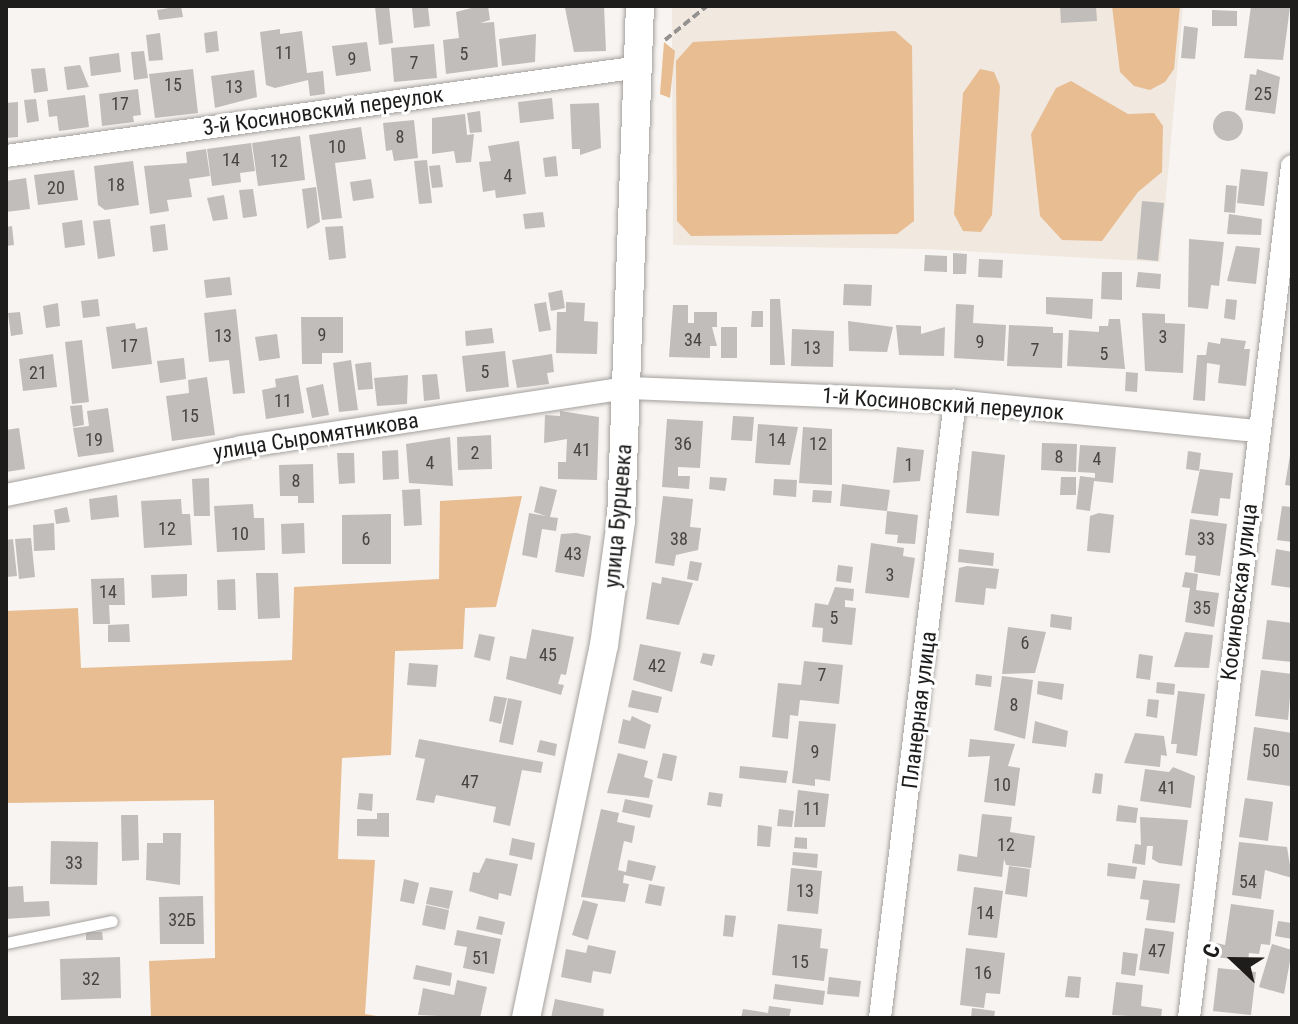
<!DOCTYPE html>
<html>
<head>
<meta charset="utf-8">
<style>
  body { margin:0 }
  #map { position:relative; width:1298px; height:1024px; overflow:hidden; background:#f7f4f1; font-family:"Roboto Condensed",sans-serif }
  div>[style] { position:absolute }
  .built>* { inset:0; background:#f1e8df }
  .green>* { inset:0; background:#e8bd92 }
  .building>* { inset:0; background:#c0bdba }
  .round { border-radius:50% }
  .path>* { height:4px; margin-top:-2px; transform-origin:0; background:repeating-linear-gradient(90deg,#949290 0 8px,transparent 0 12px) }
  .roads { filter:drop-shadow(0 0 2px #a3a09d) drop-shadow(0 0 2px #a3a09d) }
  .service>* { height:11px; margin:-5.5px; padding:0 5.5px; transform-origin:5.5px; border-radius:5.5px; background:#fff }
  .minor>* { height:22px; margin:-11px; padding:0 11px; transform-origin:11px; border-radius:11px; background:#fff }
  .tertiary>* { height:28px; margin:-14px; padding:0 14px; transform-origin:14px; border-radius:14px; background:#fff }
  span { translate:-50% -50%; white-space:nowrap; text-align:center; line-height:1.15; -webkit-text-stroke:6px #fff; paint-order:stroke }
  .number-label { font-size:18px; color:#464544 }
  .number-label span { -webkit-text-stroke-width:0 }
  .street-label { font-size:22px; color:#1e1d1c }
  .frame { position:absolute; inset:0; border:8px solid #1e1d1c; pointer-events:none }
  .north { position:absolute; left:1194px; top:920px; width:80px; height:80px; -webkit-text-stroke:6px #fff; paint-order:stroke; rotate:292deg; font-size:22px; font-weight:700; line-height:32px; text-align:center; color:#1e1d1c }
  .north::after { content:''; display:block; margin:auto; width:28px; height:36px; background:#1e1d1c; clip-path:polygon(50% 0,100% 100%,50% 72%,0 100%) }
</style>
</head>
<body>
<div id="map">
  <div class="built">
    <div style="clip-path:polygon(672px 6px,1183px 6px,1160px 262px,927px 249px,673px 245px)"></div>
  </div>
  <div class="green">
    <div style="clip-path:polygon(1112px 6px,1180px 6px,1174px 69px,1165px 82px,1150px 90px,1134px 86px,1120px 72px)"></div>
    <div style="clip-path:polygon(895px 31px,912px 46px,914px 221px,897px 234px,691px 236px,677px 221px,676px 61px,693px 42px)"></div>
    <div style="clip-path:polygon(664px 42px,675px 51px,670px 98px,660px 94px)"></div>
    <div style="clip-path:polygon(980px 69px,994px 72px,1000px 86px,992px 215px,981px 232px,963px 231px,954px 214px,963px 93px)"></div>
    <div style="clip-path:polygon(1071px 81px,1128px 114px,1154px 113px,1163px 126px,1162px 172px,1138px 192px,1102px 241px,1062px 240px,1040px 216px,1031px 134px,1056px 88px)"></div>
    <div style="clip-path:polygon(522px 496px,496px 607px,465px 608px,463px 649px,395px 651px,391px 755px,342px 758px,338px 859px,375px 860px,365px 1014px,388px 1018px,151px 1018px,149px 961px,215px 958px,214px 800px,6px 803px,6px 611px,78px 608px,81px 668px,292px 660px,294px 587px,439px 579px,440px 501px)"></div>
  </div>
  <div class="building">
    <div style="clip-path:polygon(181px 6px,183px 17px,159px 20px,157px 10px)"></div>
    <div style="clip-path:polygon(375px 6px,389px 6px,393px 43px,379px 45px)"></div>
    <div style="clip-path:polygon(479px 6px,488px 6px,490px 20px,480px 23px,494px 22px,498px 67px,446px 74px,443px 40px,459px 38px,456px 12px)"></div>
    <div style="clip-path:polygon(604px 6px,606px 51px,574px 52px,565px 8px)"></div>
    <div style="clip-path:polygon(1060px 6px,1096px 6px,1097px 21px,1061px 23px)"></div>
    <div style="clip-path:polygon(1251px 6px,1290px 7px,1283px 60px,1244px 58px)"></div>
    <div style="clip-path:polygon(428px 7px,430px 26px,414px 28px,412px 8px)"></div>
    <div style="clip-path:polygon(1212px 10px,1237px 11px,1237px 26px,1212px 26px)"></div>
    <div style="clip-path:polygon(1184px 26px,1198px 28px,1195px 59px,1181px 58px)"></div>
    <div style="clip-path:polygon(280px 29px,280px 34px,302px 31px,307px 73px,323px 71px,325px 94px,310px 96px,308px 80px,275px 88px,266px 85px,260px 32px)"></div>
    <div style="clip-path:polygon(217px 31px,219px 51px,206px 53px,204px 33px)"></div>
    <div style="clip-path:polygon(160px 33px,163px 60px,149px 61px,146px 35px)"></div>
    <div style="clip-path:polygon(536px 34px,535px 62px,502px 66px,499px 39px)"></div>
    <div style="clip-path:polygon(367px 42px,371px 71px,336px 76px,332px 46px)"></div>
    <div style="clip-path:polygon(434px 44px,437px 78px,394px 82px,391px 48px)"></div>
    <div style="clip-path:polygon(144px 51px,148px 78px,134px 80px,131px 52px)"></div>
    <div style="clip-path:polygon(119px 53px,121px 72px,91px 76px,89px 57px)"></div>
    <div style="clip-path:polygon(80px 65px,89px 87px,67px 90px,64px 67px)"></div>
    <div style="clip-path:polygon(45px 68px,48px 91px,34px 93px,31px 69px)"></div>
    <div style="clip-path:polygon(193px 69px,198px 113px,155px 118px,149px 74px)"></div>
    <div style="clip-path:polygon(1257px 69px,1280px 77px,1275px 114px,1245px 110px,1250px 74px,1256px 75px)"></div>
    <div style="clip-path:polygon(254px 70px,257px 97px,215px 108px,211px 76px)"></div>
    <div style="clip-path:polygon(138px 89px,141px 115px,133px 116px,134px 122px,102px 126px,99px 94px)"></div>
    <div style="clip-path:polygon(85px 95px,89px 127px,59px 131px,57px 116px,49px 117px,47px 100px)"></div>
    <div style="clip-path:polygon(552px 98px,554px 119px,520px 123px,518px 102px)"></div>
    <div style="clip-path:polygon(36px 99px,39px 121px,27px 123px,24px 100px)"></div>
    <div style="clip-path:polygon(18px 102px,18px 137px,6px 138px,6px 103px)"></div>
    <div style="clip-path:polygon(599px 103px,601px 148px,580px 155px,580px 149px,572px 149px,570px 104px)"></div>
    <div style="clip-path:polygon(480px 111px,482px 132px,470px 133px,467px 113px)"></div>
    <div class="round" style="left:1213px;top:111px;width:30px;height:30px"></div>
    <div style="clip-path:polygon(465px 114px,467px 135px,474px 134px,471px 162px,456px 163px,454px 151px,432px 154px,432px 118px)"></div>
    <div style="clip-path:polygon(414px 120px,418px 158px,394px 161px,392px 150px,386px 151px,383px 123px)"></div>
    <div style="clip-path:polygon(361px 127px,366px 159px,335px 163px,342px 218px,322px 220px,309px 135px)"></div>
    <div style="clip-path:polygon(300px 136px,305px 180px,258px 186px,252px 143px)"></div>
    <div style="clip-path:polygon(519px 141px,526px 194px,496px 198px,495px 190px,483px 192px,479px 162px,491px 161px,488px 146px)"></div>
    <div style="clip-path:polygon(251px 143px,255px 171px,240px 173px,241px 182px,212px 186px,207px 149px)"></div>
    <div style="clip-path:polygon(206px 149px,210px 176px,189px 179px,192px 197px,167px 200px,169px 211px,150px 214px,144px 166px,187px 163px,186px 152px)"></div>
    <div style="clip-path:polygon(556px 156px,558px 176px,545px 177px,543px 158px)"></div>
    <div style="clip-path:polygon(427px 160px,432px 203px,419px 204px,414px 161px)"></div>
    <div style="clip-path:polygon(133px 161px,139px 205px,105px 210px,98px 205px,94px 166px)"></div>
    <div style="clip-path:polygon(440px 165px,443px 187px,432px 188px,429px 166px)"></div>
    <div style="clip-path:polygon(1241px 169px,1268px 172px,1264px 206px,1237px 203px)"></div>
    <div style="clip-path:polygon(74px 170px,78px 200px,38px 205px,34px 175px)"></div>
    <div style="clip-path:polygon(26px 178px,30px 209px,6px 212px,6px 181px)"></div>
    <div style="clip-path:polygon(371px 179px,374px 198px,353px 201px,350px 182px)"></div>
    <div style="clip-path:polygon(1226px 185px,1237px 186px,1235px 213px,1224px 212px)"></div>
    <div style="clip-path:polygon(316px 187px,320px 222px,307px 229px,302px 189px)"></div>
    <div style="clip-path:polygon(253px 189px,257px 216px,243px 218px,239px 190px)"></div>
    <div style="clip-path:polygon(224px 195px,228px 219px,213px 221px,207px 198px)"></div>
    <div style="clip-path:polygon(1142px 201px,1164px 203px,1158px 261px,1137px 259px)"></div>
    <div style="clip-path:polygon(543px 212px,545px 227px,525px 229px,523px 214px)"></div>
    <div style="clip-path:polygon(1229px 214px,1262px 219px,1261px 235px,1227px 234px)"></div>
    <div style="clip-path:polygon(110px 219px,115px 256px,98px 259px,93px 221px)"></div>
    <div style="clip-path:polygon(82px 220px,85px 245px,65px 248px,62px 223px)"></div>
    <div style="clip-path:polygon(165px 224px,168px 250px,153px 252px,150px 226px)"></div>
    <div style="clip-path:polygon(12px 226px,14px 245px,6px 246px,6px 227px)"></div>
    <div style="clip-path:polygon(343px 226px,346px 258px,329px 260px,325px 227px)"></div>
    <div style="clip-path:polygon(1189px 239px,1224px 242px,1219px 286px,1211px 285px,1208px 309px,1188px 307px)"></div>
    <div style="clip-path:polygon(1236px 246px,1260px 248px,1256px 284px,1227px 281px)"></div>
    <div style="clip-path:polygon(953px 253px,967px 254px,966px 274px,953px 274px)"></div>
    <div style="clip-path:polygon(925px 255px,947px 256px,947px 272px,924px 271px)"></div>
    <div style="clip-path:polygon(979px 259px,1003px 260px,1002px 278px,978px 277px)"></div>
    <div style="clip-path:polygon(1102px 272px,1122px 272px,1122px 300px,1101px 299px)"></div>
    <div style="clip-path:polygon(1138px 272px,1161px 274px,1160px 289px,1136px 287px)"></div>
    <div style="clip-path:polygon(230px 277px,232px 295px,206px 298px,204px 280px)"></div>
    <div style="clip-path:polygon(844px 284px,872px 285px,871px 306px,843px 305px)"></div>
    <div style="clip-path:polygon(562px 290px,565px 308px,551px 311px,548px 293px)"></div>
    <div style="clip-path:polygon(1046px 297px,1093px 299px,1092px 319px,1046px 314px)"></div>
    <div style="clip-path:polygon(98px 299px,100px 316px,83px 318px,81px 301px)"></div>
    <div style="clip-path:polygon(770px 299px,780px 299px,785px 365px,770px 365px)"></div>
    <div style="clip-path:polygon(1226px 299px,1237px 300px,1235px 320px,1224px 318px)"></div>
    <div style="clip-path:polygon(546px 302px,551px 330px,539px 332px,534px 304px)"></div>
    <div style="clip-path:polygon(566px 302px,585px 303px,584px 321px,598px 322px,597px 354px,556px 353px,557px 312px,566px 312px)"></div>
    <div style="clip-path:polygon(58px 303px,60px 326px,46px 328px,43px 306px)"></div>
    <div style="clip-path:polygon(956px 304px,974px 305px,973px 323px,1006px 325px,1004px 361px,954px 358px)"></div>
    <div style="clip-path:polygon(673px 305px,688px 305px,688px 323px,694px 323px,694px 312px,717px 312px,717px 327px,712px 327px,717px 346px,710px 346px,710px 358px,669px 357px)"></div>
    <div style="clip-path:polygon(236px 309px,245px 393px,233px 394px,229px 360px,209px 362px,204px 313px)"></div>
    <div style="clip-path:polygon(752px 311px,763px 311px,763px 327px,751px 327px)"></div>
    <div style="clip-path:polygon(20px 312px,23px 334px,11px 336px,8px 313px)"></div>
    <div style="clip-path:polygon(1142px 313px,1165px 314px,1165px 323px,1185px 324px,1183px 373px,1145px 371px)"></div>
    <div style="clip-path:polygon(301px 317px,343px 317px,343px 353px,322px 353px,322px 364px,302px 364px)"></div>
    <div style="clip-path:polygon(1109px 319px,1120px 319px,1125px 369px,1067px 366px,1069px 330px,1099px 332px,1099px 326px,1108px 326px)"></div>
    <div style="clip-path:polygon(848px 321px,893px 327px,887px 352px,849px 351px)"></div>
    <div style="clip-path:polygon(135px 323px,136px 329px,147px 327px,152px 364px,112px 369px,106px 327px)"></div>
    <div style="clip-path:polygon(896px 325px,921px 326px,921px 334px,945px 327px,944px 356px,899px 355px)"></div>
    <div style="clip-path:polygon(1009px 325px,1053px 327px,1053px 333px,1063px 333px,1062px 368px,1007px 366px)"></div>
    <div style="clip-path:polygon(721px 327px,737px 327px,737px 358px,721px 358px)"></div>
    <div style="clip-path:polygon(492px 328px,494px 343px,466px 346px,465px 331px)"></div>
    <div style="clip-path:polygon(792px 329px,834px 331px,833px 367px,791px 366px)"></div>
    <div style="clip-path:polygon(277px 334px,280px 358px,259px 361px,255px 337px)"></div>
    <div style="clip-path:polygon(1221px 338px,1246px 341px,1244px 349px,1250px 349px,1246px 386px,1218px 383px,1220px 365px,1207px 363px,1205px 401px,1193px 400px,1197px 355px,1206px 355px,1208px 342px,1220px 344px)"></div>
    <div style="clip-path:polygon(82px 340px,89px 402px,72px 404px,65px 342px)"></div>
    <div style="clip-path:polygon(505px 351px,509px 387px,466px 392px,462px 356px)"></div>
    <div style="clip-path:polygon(53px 354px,57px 387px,23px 391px,19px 359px)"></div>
    <div style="clip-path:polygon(552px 354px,554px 372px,547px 373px,549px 384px,517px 388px,512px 360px)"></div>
    <div style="clip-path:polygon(184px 358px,186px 379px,160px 383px,157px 361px)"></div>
    <div style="clip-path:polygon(351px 360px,358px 410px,339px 412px,333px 363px)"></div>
    <div style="clip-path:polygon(371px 362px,373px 389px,358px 390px,355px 364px)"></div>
    <div style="clip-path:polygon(1126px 372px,1138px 373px,1137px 392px,1125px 391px)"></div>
    <div style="clip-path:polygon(437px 374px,440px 399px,424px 401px,422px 375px)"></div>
    <div style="clip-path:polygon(298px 375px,304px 413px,266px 419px,262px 390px,276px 387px,275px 379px)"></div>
    <div style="clip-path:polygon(408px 375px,407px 404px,377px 406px,374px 378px)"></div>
    <div style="clip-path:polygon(207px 377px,215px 435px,172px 441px,166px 396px,189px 393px,188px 380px)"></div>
    <div style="clip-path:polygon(323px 384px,329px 415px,312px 418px,306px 388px)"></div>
    <div style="clip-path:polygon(82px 405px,84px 425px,73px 427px,70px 406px)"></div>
    <div style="clip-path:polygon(108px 408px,114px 452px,78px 457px,73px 428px,89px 426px,87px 411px)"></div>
    <div style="clip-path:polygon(560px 411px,599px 417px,597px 480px,558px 479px,558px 462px,566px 462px,567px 439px,544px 443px,545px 415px,560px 416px)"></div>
    <div style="clip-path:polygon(733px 416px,754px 417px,752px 441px,731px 440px)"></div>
    <div style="clip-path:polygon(667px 419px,703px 421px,700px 468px,678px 467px,678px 476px,690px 476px,689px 489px,662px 487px)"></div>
    <div style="clip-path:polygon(758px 424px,798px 427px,790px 465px,755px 463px)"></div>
    <div style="clip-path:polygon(803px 427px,832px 429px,832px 485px,799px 483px)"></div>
    <div style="clip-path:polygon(19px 428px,25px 469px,6px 472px,6px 430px)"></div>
    <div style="clip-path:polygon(491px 435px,492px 469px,458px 470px,457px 437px)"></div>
    <div style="clip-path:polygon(450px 437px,453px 486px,409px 483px,406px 444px)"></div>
    <div style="clip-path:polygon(1042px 443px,1077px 444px,1076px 472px,1041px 470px)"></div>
    <div style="clip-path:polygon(1292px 443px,1292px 486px,1285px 485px)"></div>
    <div style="clip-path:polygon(1080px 445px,1116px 447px,1113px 483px,1094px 481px,1090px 511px,1076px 509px,1080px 476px,1095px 478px,1095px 473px,1078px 472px)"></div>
    <div style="clip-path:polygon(897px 447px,924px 450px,920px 481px,893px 483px)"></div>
    <div style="clip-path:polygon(398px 450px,399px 479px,383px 480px,382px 451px)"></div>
    <div style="clip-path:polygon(972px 451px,1005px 455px,999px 516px,966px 513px)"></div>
    <div style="clip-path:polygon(1188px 451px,1201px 453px,1199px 471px,1186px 469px)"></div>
    <div style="clip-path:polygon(337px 453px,354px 453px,355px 483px,339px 484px)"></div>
    <div style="clip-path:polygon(313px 464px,314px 503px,298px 503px,298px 496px,280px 496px,279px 465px)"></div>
    <div style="clip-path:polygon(1200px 469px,1233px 473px,1230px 499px,1220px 498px,1218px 516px,1191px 513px)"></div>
    <div style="clip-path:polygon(710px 477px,727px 478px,725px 491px,709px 489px)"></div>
    <div style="clip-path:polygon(1061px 477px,1076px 477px,1076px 495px,1060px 495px)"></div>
    <div style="clip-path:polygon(209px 478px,210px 516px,194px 516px,192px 479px)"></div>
    <div style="clip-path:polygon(774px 479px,797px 480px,796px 497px,773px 495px)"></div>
    <div style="clip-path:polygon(842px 484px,890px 490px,887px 511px,918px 515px,915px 544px,897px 543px,898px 535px,885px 534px,887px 511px,840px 506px)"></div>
    <div style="clip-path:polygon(540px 486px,557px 490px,550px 517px,558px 518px,556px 531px,542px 529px,537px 558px,522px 555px,529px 513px,546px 516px,534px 512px)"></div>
    <div style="clip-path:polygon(420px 489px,422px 525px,404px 526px,402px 490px)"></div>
    <div style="clip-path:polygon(813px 490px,832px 491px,831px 503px,812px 502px)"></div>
    <div style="clip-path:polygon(117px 495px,119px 517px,91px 520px,89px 499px)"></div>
    <div style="clip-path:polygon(663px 496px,693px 499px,690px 527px,701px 528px,698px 550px,676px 555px,674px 566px,655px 563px)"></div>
    <div style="clip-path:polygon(181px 499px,182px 514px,190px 514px,192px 545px,144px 548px,141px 501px)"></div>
    <div style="clip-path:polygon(253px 504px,254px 518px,264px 518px,265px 550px,217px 552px,214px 506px)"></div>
    <div style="clip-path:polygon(1282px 506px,1292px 507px,1292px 542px,1277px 540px)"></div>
    <div style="clip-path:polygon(67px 507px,70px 522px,56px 524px,54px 510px)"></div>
    <div style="clip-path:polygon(1099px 513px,1114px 515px,1110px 553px,1087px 551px,1090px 516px)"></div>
    <div style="clip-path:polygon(391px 514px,391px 564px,342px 564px,342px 515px)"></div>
    <div style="clip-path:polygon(1190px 519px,1227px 524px,1220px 576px,1194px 572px,1196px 556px,1185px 555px)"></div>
    <div style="clip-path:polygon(54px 523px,55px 550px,34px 551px,33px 525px)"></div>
    <div style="clip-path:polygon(304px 523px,305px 553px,282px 554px,281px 524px)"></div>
    <div style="clip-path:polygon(576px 533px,591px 536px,584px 577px,555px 572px,561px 534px)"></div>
    <div style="clip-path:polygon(31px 538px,35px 577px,19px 579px,15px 539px)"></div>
    <div style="clip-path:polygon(13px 539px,17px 576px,6px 577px,6px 540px)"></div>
    <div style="clip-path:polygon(871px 543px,904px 548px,903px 556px,915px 558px,909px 598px,865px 593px)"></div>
    <div style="clip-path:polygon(959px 549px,994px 553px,993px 566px,958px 562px)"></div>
    <div style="clip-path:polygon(1276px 549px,1292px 552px,1292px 588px,1271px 585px)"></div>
    <div style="clip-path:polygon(690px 561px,702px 563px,698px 581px,687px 579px)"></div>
    <div style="clip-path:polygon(838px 565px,853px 567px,851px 583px,836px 581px)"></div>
    <div style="clip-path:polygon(967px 566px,999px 569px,996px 589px,986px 588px,984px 605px,955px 602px,959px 568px)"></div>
    <div style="clip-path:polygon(1185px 572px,1198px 574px,1196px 590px,1219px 593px,1214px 627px,1185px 622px,1190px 588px,1182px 587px)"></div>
    <div style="clip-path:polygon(256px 573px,278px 573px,280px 618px,258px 619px)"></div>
    <div style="clip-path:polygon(187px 574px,187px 596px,152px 598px,151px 575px)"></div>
    <div style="clip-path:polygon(662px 577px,693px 583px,679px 625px,646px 619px,652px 582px,661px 584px)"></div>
    <div style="clip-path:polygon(124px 578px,125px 605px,109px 605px,110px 624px,93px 624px,91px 579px)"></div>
    <div style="clip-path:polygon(235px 579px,236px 610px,218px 610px,217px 580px)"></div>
    <div style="clip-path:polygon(835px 587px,854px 589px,853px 601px,845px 600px,845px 607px,856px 608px,852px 645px,822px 642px,823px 628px,812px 627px,815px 603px,828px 605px)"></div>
    <div style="clip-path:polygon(1051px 614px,1072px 617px,1071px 630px,1050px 627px)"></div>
    <div style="clip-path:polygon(1267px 620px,1292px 623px,1292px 662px,1262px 659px)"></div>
    <div style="clip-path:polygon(129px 624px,130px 642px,108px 642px,108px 625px)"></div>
    <div style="clip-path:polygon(1008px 627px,1046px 632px,1035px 673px,1002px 674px)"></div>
    <div style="clip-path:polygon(532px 629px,574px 637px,566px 675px,561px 674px,558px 684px,564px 685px,561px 695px,506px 679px,510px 656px,526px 659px)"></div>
    <div style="clip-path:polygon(1185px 632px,1213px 635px,1209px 668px,1174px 667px)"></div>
    <div style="clip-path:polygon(479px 634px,495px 637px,490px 661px,474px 657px)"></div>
    <div style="clip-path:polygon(640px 644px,681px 652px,672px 692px,633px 680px)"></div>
    <div style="clip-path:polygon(703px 653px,715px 655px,712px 666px,700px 663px)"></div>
    <div style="clip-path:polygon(1139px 654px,1153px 656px,1150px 680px,1136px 678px)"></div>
    <div style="clip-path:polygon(804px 661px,843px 665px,839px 704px,800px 700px,798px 716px,790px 715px,788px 739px,772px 737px,778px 683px,801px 685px)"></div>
    <div style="clip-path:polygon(409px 663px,438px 665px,436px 687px,407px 685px)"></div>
    <div style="clip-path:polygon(1261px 670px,1292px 674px,1288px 720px,1255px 716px)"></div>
    <div style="clip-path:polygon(976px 674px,992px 676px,991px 687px,975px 685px)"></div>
    <div style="clip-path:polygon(1002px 676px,1033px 680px,1025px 739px,994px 730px)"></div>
    <div style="clip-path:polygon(1038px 681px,1064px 684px,1062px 700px,1037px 694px)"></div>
    <div style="clip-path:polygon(1157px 682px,1175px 684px,1174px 695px,1156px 693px)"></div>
    <div style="clip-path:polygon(632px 690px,662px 697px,658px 713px,628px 707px)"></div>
    <div style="clip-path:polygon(1178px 691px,1205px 694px,1197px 756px,1176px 753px,1177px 744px,1171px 744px)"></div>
    <div style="clip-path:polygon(494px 696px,507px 698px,501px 724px,489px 721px)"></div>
    <div style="clip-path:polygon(508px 698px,522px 701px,513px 745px,499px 742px)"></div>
    <div style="clip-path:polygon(1148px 699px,1159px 700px,1157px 718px,1146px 716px)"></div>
    <div style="clip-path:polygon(632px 716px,651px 725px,645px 749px,618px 743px,623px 719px,630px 721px)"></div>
    <div style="clip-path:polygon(799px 721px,836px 724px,830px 781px,815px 779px,815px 786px,792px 783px)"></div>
    <div style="clip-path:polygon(1035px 721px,1068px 731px,1066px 747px,1032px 743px)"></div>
    <div style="clip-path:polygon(1254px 727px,1292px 733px,1290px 786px,1247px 780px)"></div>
    <div style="clip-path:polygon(1135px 733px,1164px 736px,1167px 756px,1161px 755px,1160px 767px,1124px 763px)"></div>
    <div style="clip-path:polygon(419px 739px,543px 762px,541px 773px,522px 770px,510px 826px,493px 822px,496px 807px,436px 795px,434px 803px,416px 800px,425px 759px,415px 757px)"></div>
    <div style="clip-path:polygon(970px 739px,1015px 744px,1008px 766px,1020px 768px,1015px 806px,984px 802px,990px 756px,968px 757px)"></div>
    <div style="clip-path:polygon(540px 740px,557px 744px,555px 756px,537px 752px)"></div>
    <div style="clip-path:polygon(618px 753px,648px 761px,644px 777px,653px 780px,649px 798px,607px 793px)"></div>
    <div style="clip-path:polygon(663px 753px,677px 756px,672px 781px,657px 778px)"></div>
    <div style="clip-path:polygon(740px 766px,788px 771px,786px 783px,739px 778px)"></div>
    <div style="clip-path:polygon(1173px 767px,1195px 776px,1191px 808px,1140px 801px,1145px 769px,1169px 772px)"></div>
    <div style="clip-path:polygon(1095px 773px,1103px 774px,1101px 794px,1092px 793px)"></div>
    <div style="clip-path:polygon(798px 790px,829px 794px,825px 827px,794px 827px)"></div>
    <div style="clip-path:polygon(709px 792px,723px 794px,721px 807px,707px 805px)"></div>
    <div style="clip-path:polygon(359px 793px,373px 794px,372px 811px,357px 809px)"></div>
    <div style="clip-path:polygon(1245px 798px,1273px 802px,1268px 841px,1239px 837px)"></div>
    <div style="clip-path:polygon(625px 799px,653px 805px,650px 818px,622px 812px)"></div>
    <div style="clip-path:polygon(1118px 805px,1138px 808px,1136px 823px,1116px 821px)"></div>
    <div style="clip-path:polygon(601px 809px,619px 813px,617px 822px,635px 826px,632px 843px,624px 841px,618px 870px,626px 872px,628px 860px,656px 866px,652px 881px,624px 875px,623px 883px,629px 884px,625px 902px,581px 897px)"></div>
    <div style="clip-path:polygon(779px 809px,794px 811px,792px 827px,777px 826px)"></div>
    <div style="clip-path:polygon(377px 813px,389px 813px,389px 837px,357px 836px,357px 819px,377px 819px)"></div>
    <div style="clip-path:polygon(982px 814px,1012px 817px,1010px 832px,1035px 836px,1031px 868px,1006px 865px,1004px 859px,1002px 877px,957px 871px,959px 854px,977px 857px)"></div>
    <div style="clip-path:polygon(121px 815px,138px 815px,139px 860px,122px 861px)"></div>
    <div style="clip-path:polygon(1140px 817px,1188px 820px,1182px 866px,1159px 863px,1152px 859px,1153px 846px,1147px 846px,1145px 865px,1132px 863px,1135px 844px,1141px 845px)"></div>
    <div style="clip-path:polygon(758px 825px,772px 827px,770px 847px,757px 846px)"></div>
    <div style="clip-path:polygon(163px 833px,181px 833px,180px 885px,146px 880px,147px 843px,163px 843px)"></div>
    <div style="clip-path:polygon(795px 837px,807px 838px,807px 849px,794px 848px)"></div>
    <div style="clip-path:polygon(512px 838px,535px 843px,532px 860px,509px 855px)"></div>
    <div style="clip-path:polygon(51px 841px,98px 842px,97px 885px,50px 884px)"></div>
    <div style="clip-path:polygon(1239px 842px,1287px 847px,1292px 878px,1265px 870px,1261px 899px,1232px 895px)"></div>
    <div style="clip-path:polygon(793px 852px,818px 854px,817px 868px,792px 865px)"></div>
    <div style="clip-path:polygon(486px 858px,518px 864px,511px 896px,499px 893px,498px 900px,469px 891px,473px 872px,479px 873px)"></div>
    <div style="clip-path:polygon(1108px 863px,1137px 867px,1135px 879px,1107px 876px)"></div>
    <div style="clip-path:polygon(1009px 866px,1030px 869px,1027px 897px,1005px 894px)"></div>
    <div style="clip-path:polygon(791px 868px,822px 871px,818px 914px,787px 911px)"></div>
    <div style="clip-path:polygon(404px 879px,419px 883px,414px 904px,400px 901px)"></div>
    <div style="clip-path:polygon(1143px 880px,1180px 884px,1175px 923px,1146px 920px,1149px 900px,1140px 899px)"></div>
    <div style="clip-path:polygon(649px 884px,665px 887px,661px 906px,645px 903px)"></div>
    <div style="clip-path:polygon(23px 886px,24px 902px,49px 901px,50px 916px,6px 919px,6px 887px)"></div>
    <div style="clip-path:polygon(430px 887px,453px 891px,449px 909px,426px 904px)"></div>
    <div style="clip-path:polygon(974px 887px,1003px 891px,997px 938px,968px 935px)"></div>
    <div style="clip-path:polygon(203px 896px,204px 944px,160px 944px,159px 897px)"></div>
    <div style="clip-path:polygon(583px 900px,598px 904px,588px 940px,572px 935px)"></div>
    <div style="clip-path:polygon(1231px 904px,1274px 910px,1270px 945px,1261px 944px,1259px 954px,1249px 953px,1248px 961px,1215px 957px,1216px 943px,1225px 945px)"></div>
    <div style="clip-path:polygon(426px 905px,449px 910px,445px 930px,422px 925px)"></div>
    <div style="clip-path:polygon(725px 915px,736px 916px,733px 937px,723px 936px)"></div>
    <div style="clip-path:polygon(479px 916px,505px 922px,502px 935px,476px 929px)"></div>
    <div style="clip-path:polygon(1278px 921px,1292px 923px,1292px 939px,1275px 936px)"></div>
    <div style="clip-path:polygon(778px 924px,822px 929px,820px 948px,828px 949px,824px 981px,772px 975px)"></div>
    <div style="clip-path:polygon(1145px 928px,1174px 932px,1169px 974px,1139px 970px)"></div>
    <div style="clip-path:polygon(457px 930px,501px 939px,494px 974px,463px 968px,467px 947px,454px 945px)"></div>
    <div style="clip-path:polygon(86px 932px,102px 932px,103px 940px,86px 940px)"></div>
    <div style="clip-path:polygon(1272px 944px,1292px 950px,1284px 994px,1259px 987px)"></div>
    <div style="clip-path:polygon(588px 945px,616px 951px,611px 974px,593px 971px,591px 983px,561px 977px,566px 949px,586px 953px)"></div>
    <div style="clip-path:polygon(966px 948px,1005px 953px,1000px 994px,986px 993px,984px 1008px,960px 1005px)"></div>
    <div style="clip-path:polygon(1123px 952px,1138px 954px,1135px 976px,1121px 974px)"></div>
    <div style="clip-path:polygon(120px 957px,121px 998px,61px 1000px,60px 959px)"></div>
    <div style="clip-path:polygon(416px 965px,452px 973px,450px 986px,413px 979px)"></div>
    <div style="clip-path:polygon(1218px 968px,1256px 972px,1251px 1015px,1213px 1011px)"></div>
    <div style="clip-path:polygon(1068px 976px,1081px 977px,1079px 998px,1065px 997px)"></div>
    <div style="clip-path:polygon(829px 977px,861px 981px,859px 997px,827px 994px)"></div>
    <div style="clip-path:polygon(457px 980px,487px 987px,480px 1018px,418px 1015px,423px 988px,454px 995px)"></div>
    <div style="clip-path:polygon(1116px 982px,1143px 985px,1141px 1006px,1162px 1009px,1161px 1018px,1112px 1015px)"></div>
    <div style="clip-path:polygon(775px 984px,825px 991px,823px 1005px,773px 999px)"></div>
    <div style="clip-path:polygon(555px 999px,604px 1009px,603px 1018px,551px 1018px)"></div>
    <div style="clip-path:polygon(769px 1006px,791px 1009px,789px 1018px,741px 1018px,743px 1009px,768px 1013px)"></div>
    <div style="clip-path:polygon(972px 1008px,995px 1011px,994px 1018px,971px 1018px)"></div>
  </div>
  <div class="path">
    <div style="left:665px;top:40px;width:54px;rotate:-39deg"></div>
  </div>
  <div class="roads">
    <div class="service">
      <div style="left:6px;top:943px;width:108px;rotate:-11.7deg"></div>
    </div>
    <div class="minor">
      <div style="left:6px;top:156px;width:639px;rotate:-8deg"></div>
      <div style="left:6px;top:495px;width:240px;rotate:-11.5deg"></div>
      <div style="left:241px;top:447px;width:391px;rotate:-8.7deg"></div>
      <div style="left:628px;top:388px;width:327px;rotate:2.3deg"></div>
      <div style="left:955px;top:401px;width:304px;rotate:5.7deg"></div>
      <div style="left:880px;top:1018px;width:622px;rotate:-83.07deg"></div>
      <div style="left:1189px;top:1018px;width:858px;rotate:-83.11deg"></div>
    </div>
    <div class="tertiary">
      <div style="left:526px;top:1018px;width:381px;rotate:-78.2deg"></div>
      <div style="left:604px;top:645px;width:125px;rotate:-82.2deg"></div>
      <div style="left:621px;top:521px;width:515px;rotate:-87.89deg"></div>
    </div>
  </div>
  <div class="number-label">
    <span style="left:284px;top:53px">11</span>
    <span style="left:464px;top:54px">5</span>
    <span style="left:352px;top:59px">9</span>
    <span style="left:414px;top:63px">7</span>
    <span style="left:173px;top:85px">15</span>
    <span style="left:234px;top:87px">13</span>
    <span style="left:1263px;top:94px">25</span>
    <span style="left:120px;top:104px">17</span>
    <span style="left:400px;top:137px">8</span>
    <span style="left:337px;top:147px">10</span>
    <span style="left:231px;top:160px">14</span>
    <span style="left:279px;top:161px">12</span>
    <span style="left:508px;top:176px">4</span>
    <span style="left:116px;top:185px">18</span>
    <span style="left:56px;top:188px">20</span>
    <span style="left:322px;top:335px">9</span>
    <span style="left:223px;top:336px">13</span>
    <span style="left:1163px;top:337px">3</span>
    <span style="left:693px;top:340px">34</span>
    <span style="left:980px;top:342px">9</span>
    <span style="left:129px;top:346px">17</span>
    <span style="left:812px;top:348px">13</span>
    <span style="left:1035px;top:350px">7</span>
    <span style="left:1104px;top:354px">5</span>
    <span style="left:485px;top:372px">5</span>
    <span style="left:38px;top:373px">21</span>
    <span style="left:283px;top:401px">11</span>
    <span style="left:190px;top:416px">15</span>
    <span style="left:94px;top:440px">19</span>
    <span style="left:777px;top:440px">14</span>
    <span style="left:683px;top:444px">36</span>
    <span style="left:818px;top:444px">12</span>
    <span style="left:582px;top:450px">41</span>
    <span style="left:475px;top:453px">2</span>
    <span style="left:1059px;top:457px">8</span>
    <span style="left:1097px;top:459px">4</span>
    <span style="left:430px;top:463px">4</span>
    <span style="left:909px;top:465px">1</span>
    <span style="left:296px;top:481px">8</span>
    <span style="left:167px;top:529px">12</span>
    <span style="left:240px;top:534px">10</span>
    <span style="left:366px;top:539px">6</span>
    <span style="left:679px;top:539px">38</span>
    <span style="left:1206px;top:539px">33</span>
    <span style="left:573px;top:554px">43</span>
    <span style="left:890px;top:575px">3</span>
    <span style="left:108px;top:592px">14</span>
    <span style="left:1202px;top:608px">35</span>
    <span style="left:834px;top:618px">5</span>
    <span style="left:1025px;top:643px">6</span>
    <span style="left:548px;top:655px">45</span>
    <span style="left:657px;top:666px">42</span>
    <span style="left:822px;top:675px">7</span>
    <span style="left:1014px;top:705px">8</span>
    <span style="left:1271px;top:751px">50</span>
    <span style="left:815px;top:752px">9</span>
    <span style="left:470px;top:782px">47</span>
    <span style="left:1002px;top:785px">10</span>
    <span style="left:1167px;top:788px">41</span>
    <span style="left:812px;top:809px">11</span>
    <span style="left:1006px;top:845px">12</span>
    <span style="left:74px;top:863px">33</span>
    <span style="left:1248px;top:882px">54</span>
    <span style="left:805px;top:891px">13</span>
    <span style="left:985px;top:913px">14</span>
    <span style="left:182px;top:920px">32Б</span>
    <span style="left:1157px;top:951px">47</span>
    <span style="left:481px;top:958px">51</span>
    <span style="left:800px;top:962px">15</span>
    <span style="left:983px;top:973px">16</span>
    <span style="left:91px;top:979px">32</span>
  </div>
  <div class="street-label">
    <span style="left:323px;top:111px;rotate:-8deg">3-й Косиновский переулок</span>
    <span style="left:943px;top:404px;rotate:4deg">1-й Косиновский переулок</span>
    <span style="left:316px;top:436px;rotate:-9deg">улица Сыромятникова</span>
    <span style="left:618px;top:516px;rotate:-85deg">улица Бурцевка</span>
    <span style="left:1239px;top:592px;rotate:-83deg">Косиновская улица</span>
    <span style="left:919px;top:710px;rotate:-83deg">Планерная улица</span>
  </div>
  <div class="frame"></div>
  <div class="north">С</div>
</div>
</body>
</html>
